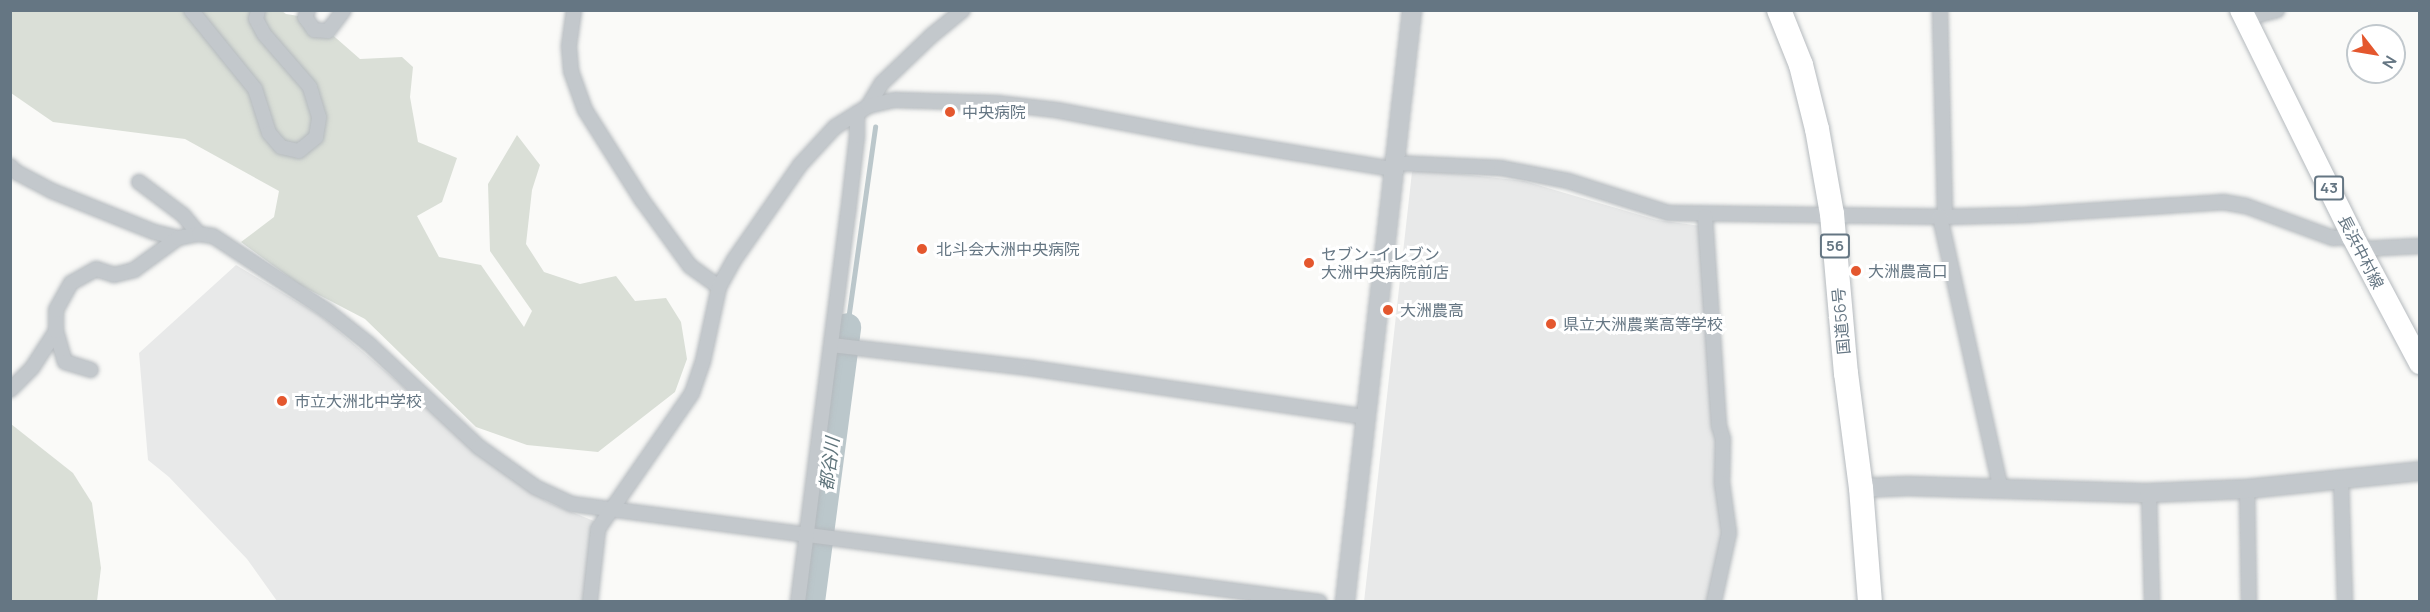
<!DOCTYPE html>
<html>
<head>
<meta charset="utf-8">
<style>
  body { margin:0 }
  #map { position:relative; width:2430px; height:612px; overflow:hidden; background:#fafaf8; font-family:Manrope,"Noto Sans JP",sans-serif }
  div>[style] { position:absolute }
  .built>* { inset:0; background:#e8e9e9 }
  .green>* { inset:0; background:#dadfd7 }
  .stream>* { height:4.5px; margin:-2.25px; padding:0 2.25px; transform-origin:2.25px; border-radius:2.25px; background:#bbc7cb }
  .river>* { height:28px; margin:-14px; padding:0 14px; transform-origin:14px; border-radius:14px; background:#bbc7cb }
  .roads { filter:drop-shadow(0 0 2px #b5babe) drop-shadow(0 0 2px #b5babe) }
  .minor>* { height:14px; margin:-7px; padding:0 7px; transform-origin:7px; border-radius:7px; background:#c3c8cc }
  .tertiary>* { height:18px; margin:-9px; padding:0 9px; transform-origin:9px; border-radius:9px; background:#c3c8cc }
  .primary>* { height:22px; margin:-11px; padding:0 11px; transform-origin:11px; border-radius:11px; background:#fff }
  .trunk>* { height:24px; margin:-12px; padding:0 12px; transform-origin:12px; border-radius:12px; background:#fff }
  .dots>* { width:16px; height:16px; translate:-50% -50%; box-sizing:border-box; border:3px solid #fff; border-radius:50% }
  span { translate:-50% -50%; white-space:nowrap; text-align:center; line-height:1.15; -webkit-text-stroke:6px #fff; paint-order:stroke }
  .shield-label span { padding:2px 4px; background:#fff; border:2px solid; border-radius:4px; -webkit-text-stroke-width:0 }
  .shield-label { font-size:15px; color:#657683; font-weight:700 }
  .poi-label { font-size:16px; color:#657683 }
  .left { translate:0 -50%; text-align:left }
  .street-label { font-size:16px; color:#657683 }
  .water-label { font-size:18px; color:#60757c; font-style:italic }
  .frame { position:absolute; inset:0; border:12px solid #657683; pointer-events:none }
  .north { position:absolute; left:2346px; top:24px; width:60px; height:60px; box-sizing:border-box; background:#fff; border:2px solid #c1c8cd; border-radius:50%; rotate:121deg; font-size:16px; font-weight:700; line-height:24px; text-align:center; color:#657683 }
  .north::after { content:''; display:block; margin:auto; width:21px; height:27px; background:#e4572e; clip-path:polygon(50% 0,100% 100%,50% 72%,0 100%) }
</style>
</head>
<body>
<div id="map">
  <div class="built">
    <div style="clip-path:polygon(1416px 169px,1524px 181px,1657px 220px,1701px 226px,1724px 550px,1710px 601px,1364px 602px,1412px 172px)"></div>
    <div style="clip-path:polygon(236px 265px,321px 316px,475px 448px,547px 502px,594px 521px,584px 601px,277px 601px,247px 559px,169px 477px,148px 460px,139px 353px)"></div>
  </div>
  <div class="green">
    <div style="clip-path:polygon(10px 11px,282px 11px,286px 14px,305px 17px,328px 31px,360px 59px,402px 57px,413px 67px,410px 97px,418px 142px,457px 158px,442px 202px,417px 216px,439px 257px,481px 265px,524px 327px,532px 311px,490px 251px,488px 184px,517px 135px,540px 165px,532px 190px,526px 244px,544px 272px,580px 284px,616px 276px,635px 301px,666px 298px,681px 322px,687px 359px,675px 392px,598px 452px,527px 445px,476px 427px,365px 319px,300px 285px,241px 242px,274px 217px,279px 191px,185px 139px,53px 122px,11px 93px)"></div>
    <div style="clip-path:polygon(11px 424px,73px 473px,92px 503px,101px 568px,97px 601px,11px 601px)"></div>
  </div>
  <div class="stream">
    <div style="left:847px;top:327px;width:202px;rotate:-82deg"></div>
  </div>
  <div class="river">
    <div style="left:811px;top:602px;width:277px;rotate:-82.5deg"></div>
  </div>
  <div class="roads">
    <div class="minor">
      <div style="left:191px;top:10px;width:102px;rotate:51deg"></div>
      <div style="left:255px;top:89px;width:46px;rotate:72.3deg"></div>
      <div style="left:269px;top:133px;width:18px;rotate:49deg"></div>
      <div style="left:281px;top:147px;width:18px;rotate:13deg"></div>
      <div style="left:299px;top:151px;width:22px;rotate:-39deg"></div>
      <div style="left:316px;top:137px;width:20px;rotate:-81deg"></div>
      <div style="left:319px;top:117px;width:31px;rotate:-107deg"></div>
      <div style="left:310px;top:87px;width:70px;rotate:-131deg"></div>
      <div style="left:264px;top:34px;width:17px;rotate:-118deg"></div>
      <div style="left:256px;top:19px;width:9px;rotate:-77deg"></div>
      <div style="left:308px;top:10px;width:8px;rotate:113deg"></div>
      <div style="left:305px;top:17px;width:16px;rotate:55deg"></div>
      <div style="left:314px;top:30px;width:14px;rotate:4deg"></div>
      <div style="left:328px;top:31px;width:26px;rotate:-53deg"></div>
      <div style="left:574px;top:10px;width:37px;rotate:98deg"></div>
      <div style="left:569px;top:47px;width:24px;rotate:85deg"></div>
      <div style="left:571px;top:71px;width:41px;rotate:70.3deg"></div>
      <div style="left:585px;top:110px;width:107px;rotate:57.7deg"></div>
      <div style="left:642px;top:200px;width:82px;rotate:54deg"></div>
      <div style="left:690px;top:266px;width:36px;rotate:36deg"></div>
      <div style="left:1940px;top:10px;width:206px;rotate:88.6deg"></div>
      <div style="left:2246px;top:18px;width:32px;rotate:-14deg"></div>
      <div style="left:868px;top:106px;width:27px;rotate:-59deg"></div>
      <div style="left:882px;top:83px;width:68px;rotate:-43.8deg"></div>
      <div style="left:931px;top:36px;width:41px;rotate:-39.1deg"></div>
      <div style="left:1394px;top:163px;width:107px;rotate:2.7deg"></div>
      <div style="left:1501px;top:168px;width:68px;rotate:11deg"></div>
      <div style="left:1568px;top:181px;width:106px;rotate:17.6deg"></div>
      <div style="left:1669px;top:213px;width:271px;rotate:0.8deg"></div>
      <div style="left:1940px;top:217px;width:84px;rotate:-1.4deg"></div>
      <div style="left:2024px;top:215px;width:199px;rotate:-3.7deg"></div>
      <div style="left:2223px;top:202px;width:23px;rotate:10deg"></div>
      <div style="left:2246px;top:206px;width:93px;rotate:20.2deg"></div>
      <div style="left:2333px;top:238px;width:20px;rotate:-3deg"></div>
      <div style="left:10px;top:166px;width:8px;rotate:45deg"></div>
      <div style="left:16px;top:172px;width:41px;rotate:27.8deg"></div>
      <div style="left:52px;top:191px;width:110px;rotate:21.9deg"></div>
      <div style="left:154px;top:232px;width:25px;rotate:14deg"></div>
      <div style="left:139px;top:182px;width:55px;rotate:36.9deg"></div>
      <div style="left:183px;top:215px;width:25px;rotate:50deg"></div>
      <div style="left:1705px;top:216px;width:210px;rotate:86.2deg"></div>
      <div style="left:1719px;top:426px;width:14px;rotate:73deg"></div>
      <div style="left:1723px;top:439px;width:44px;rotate:91.3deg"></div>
      <div style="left:1722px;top:483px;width:50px;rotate:82deg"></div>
      <div style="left:1729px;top:533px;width:71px;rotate:102.3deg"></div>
      <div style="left:1940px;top:217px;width:279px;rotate:77.4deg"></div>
      <div style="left:2360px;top:249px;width:60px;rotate:-2.9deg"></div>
      <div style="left:56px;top:331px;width:32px;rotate:74deg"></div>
      <div style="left:65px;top:362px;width:27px;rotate:17deg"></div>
      <div style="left:832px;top:345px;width:199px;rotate:6.6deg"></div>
      <div style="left:1030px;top:368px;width:341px;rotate:8.3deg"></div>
      <div style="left:10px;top:390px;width:31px;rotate:-45deg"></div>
      <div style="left:32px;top:368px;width:44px;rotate:-57deg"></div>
      <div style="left:56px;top:331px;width:21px;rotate:-90deg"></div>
      <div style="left:56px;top:310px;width:31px;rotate:-61deg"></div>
      <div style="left:71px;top:283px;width:29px;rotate:-29deg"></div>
      <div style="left:96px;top:269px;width:19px;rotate:18deg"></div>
      <div style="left:114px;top:275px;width:21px;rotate:-14deg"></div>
      <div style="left:134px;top:270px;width:54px;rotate:-36deg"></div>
      <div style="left:178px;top:238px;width:21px;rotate:-11deg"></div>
      <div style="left:199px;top:234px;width:14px;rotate:8deg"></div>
      <div style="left:213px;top:236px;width:136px;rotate:33.3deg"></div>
      <div style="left:327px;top:311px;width:55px;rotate:38.3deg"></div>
      <div style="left:370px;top:345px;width:149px;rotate:43.1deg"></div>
      <div style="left:479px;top:447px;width:69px;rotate:35.5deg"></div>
      <div style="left:535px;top:487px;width:40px;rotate:25deg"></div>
      <div style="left:571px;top:504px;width:755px;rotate:7.45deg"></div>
      <div style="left:2341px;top:480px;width:122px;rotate:88.1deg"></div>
      <div style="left:2247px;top:489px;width:113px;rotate:89deg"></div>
      <div style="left:2149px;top:493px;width:109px;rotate:88.4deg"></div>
      <div style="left:590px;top:602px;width:73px;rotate:-83.7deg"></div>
      <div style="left:598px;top:529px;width:165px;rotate:-55.3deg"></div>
      <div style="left:692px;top:393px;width:34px;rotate:-71deg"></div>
      <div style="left:703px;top:361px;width:76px;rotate:-77.8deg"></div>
      <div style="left:719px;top:287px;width:31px;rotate:-61deg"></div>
      <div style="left:734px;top:260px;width:116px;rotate:-55.2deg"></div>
      <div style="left:800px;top:165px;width:52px;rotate:-47.4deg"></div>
      <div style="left:835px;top:127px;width:39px;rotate:-32deg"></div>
      <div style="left:868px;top:106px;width:28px;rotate:-13deg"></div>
      <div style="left:895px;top:100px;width:101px;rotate:1.7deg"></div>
      <div style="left:996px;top:103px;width:60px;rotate:6.7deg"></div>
      <div style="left:1056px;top:110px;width:146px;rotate:10.7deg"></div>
      <div style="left:1199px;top:137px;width:197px;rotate:9.4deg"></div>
      <div style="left:798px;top:602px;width:392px;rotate:-82.7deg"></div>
      <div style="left:848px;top:213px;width:78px;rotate:-83.3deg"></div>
      <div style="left:857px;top:136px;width:23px;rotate:-90deg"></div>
    </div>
    <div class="tertiary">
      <div style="left:1861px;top:488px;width:47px;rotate:-2.4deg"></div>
      <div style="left:1908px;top:486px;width:241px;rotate:1.7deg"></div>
      <div style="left:2149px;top:493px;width:98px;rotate:-2.3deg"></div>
      <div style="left:2247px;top:489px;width:174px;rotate:-5.9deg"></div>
      <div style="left:1345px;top:602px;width:596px;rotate:-83.54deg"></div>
    </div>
    <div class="primary">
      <div style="left:2241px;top:10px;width:253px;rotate:63.7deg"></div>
      <div style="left:2353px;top:237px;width:143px;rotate:62deg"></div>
    </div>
    <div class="trunk">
      <div style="left:1779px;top:10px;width:59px;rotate:68.2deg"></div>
      <div style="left:1801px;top:65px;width:66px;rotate:76deg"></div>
      <div style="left:1817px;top:129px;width:86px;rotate:80deg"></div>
      <div style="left:1832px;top:214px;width:160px;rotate:85deg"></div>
      <div style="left:1846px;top:373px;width:116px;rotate:82.6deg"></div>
      <div style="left:1861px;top:488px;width:114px;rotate:85.5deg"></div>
    </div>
  </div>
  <div class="dots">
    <div style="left:950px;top:112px;background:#e4572e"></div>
    <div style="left:922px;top:249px;background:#e4572e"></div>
    <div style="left:1309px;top:263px;background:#e4572e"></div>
    <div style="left:1856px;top:271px;background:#e4572e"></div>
    <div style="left:1388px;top:310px;background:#e4572e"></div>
    <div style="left:1551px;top:324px;background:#e4572e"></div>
    <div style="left:282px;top:401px;background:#e4572e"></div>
  </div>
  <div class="shield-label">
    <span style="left:2329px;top:188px">43</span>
    <span style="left:1835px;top:246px">56</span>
  </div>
  <div class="poi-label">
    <span class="left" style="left:962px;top:112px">中央病院</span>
    <span class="left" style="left:936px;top:249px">北斗会大洲中央病院</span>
    <span class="left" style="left:1321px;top:263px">セブン-イレブン<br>大洲中央病院前店</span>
    <span class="left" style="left:1868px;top:271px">大洲農高口</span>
    <span class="left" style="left:1400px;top:310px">大洲農高</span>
    <span class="left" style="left:1563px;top:324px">県立大洲農業高等学校</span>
    <span class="left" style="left:294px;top:401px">市立大洲北中学校</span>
  </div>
  <div class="street-label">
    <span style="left:2361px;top:252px;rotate:63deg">長浜中村線</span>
    <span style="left:1841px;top:321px;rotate:-95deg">国道56号</span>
  </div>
  <div class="water-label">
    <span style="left:829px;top:464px;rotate:-83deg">都谷川</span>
  </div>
  <div class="frame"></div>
  <div class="north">N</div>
</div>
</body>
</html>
